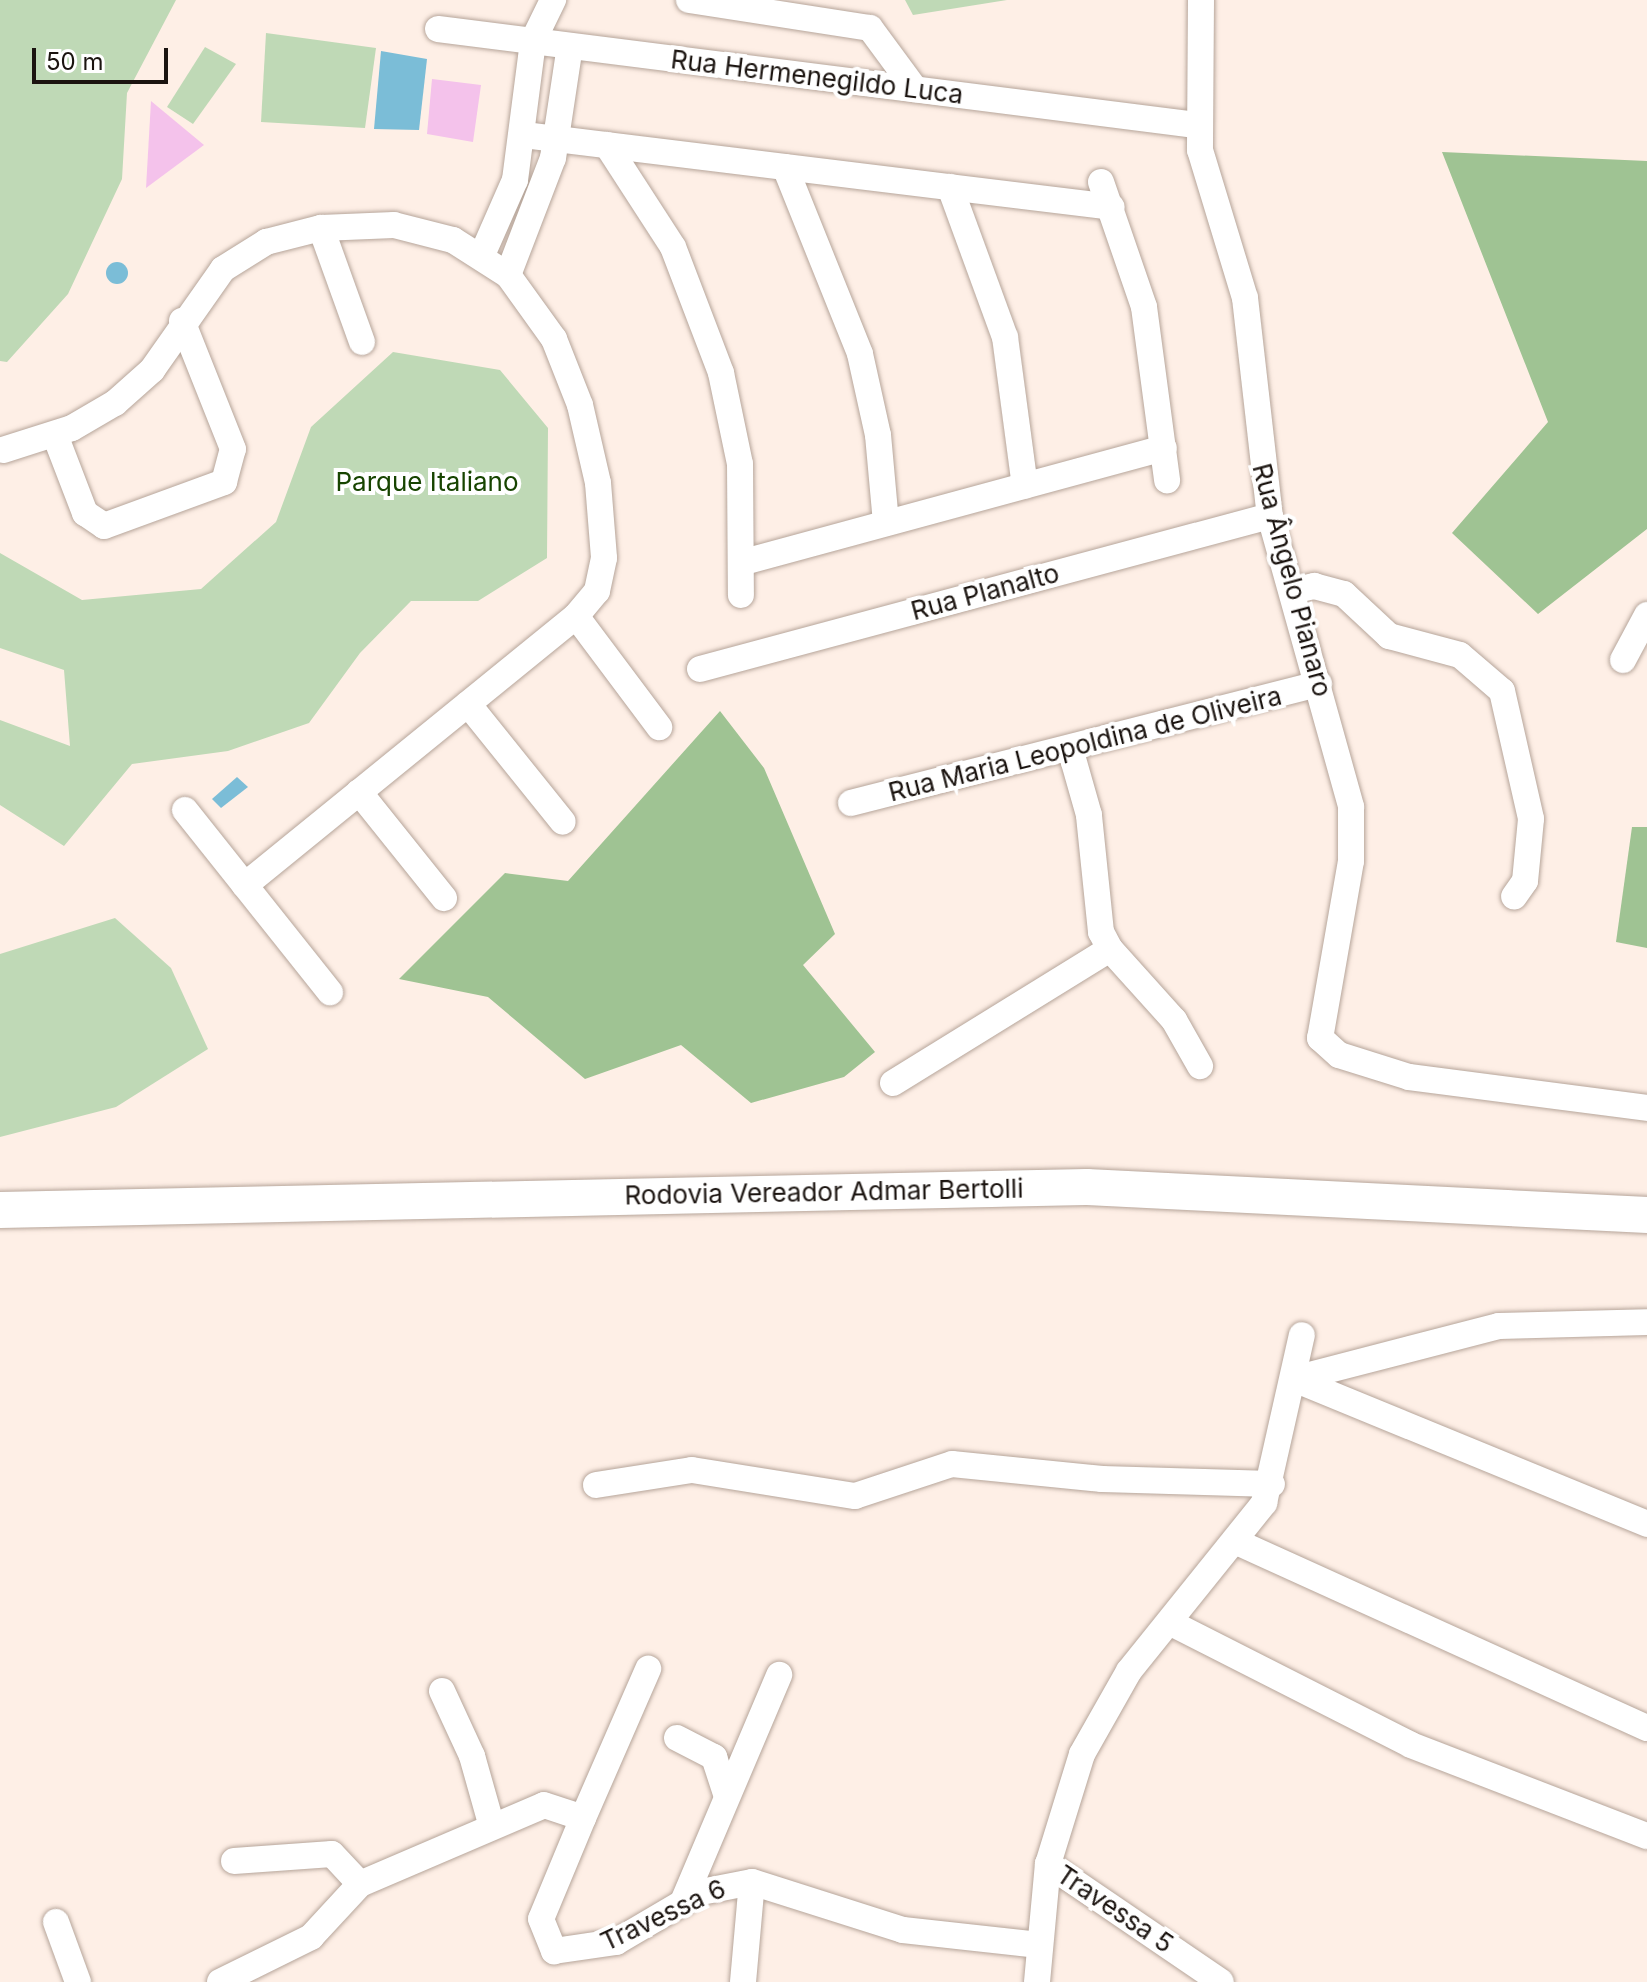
<!DOCTYPE html>
<html>
<head>
<meta charset="utf-8">
<style>
  body { margin:0 }
  #map { position:relative; width:1647px; height:1982px; overflow:hidden; background:#feefe6; font-family:Inter,sans-serif }
  div>[style] { position:absolute }
  .green>* { inset:0; background:#bfd9b6 }
  .forest>* { inset:0; background:#9fc393 }
  .water>* { inset:0; background:#7bbdd7 }
  .round { border-radius:50% }
  .building>* { inset:0; background:#f4c2eb }
  .roads { filter:drop-shadow(0 0 2px #b6a59a) drop-shadow(0 0 2px #b6a59a) }
  .minor>* { height:26px; margin:-13px; padding:0 13px; transform-origin:13px; border-radius:13px; background:#fff }
  .highway>* { height:36px; margin:-18px; padding:0 18px; transform-origin:18px; border-radius:18px; background:#fff }
  span { translate:-50% -50%; white-space:nowrap; text-align:center; line-height:1.15; -webkit-text-stroke:8px #fff; paint-order:stroke }
  .street-label { font-size:26px; color:#1b1410 }
  .park-label { font-size:26px; color:#174400 }
  .scale { position:absolute; left:32px; top:48px; width:136px; height:36px; box-sizing:border-box; border:4px solid #1b1410; border-top:0; padding-left:10px; font-size:24px; line-height:28px; white-space:nowrap; color:#1b1410; -webkit-text-stroke:6px #fff; paint-order:stroke }
</style>
</head>
<body>
<div id="map">
  <div class="green">
    <div style="clip-path:polygon(0 0,176px 0,127px 93px,122px 179px,68px 294px,7px 362px,0 361px)"></div>
    <div style="clip-path:polygon(905px 0,1007px 0,913px 15px)"></div>
    <div style="clip-path:polygon(266px 33px,376px 48px,365px 128px,261px 122px)"></div>
    <div style="clip-path:polygon(205px 47px,236px 64px,193px 124px,167px 107px)"></div>
    <div style="clip-path:polygon(393px 352px,500px 370px,548px 428px,547px 558px,478px 601px,411px 601px,360px 653px,309px 723px,228px 751px,132px 764px,64px 846px,0 805px,0 720px,70px 746px,64px 670px,0 648px,0 553px,82px 600px,201px 589px,276px 522px,311px 427px)"></div>
    <div style="clip-path:polygon(115px 918px,171px 968px,208px 1049px,116px 1107px,0 1137px,0 954px)"></div>
  </div>
  <div class="forest">
    <div style="clip-path:polygon(1442px 152px,1647px 161px,1647px 529px,1538px 614px,1452px 533px,1548px 422px)"></div>
    <div style="clip-path:polygon(720px 711px,764px 768px,835px 934px,803px 965px,875px 1052px,844px 1077px,751px 1103px,681px 1045px,585px 1079px,488px 997px,399px 979px,505px 873px,568px 881px)"></div>
    <div style="clip-path:polygon(1632px 827px,1647px 827px,1647px 948px,1616px 942px)"></div>
  </div>
  <div class="water">
    <div style="clip-path:polygon(381px 51px,427px 59px,419px 130px,374px 129px)"></div>
    <div class="round" style="left:106px;top:262px;width:22px;height:22px"></div>
    <div style="clip-path:polygon(237px 777px,248px 787px,221px 808px,212px 799px)"></div>
  </div>
  <div class="building">
    <div style="clip-path:polygon(432px 79px,481px 85px,473px 142px,427px 134px)"></div>
    <div style="clip-path:polygon(151px 101px,204px 145px,146px 188px)"></div>
  </div>
  <div class="roads">
    <div class="minor">
      <div style="left:689px;top:0;width:183px;rotate:8.8deg"></div>
      <div style="left:870px;top:28px;width:76px;rotate:53.6deg"></div>
      <div style="left:1201px;top:0;width:150px;rotate:90.4deg"></div>
      <div style="left:1200px;top:150px;width:155px;rotate:73.1deg"></div>
      <div style="left:1245px;top:298px;width:219px;rotate:83.5deg"></div>
      <div style="left:1270px;top:516px;width:302px;rotate:74.4deg"></div>
      <div style="left:1351px;top:807px;width:54px;rotate:90deg"></div>
      <div style="left:1351px;top:861px;width:180px;rotate:99.9deg"></div>
      <div style="left:1320px;top:1038px;width:25px;rotate:42deg"></div>
      <div style="left:1339px;top:1055px;width:73px;rotate:17.4deg"></div>
      <div style="left:1409px;top:1077px;width:240px;rotate:7.4deg"></div>
      <div style="left:438px;top:29px;width:764px;rotate:7.22deg"></div>
      <div style="left:524px;top:135px;width:592px;rotate:6.98deg"></div>
      <div style="left:607px;top:145px;width:121px;rotate:57.1deg"></div>
      <div style="left:673px;top:247px;width:135px;rotate:69.1deg"></div>
      <div style="left:721px;top:373px;width:93px;rotate:78.2deg"></div>
      <div style="left:740px;top:464px;width:131px;rotate:89.6deg"></div>
      <div style="left:785px;top:167px;width:201px;rotate:68.1deg"></div>
      <div style="left:860px;top:354px;width:83px;rotate:77.5deg"></div>
      <div style="left:878px;top:435px;width:88px;rotate:84.8deg"></div>
      <div style="left:1101px;top:182px;width:132px;rotate:71deg"></div>
      <div style="left:1144px;top:307px;width:175px;rotate:82.4deg"></div>
      <div style="left:950px;top:187px;width:160px;rotate:69.9deg"></div>
      <div style="left:1005px;top:337px;width:150px;rotate:82.4deg"></div>
      <div style="left:321px;top:228px;width:121px;rotate:70.2deg"></div>
      <div style="left:482px;top:255px;width:82px;rotate:-66.3deg"></div>
      <div style="left:515px;top:180px;width:140px;rotate:-82.6deg"></div>
      <div style="left:533px;top:41px;width:46px;rotate:-64deg"></div>
      <div style="left:508px;top:275px;width:125px;rotate:-69deg"></div>
      <div style="left:553px;top:158px;width:113px;rotate:-81.4deg"></div>
      <div style="left:55px;top:435px;width:84px;rotate:69deg"></div>
      <div style="left:85px;top:513px;width:23px;rotate:34deg"></div>
      <div style="left:104px;top:526px;width:128px;rotate:-20.1deg"></div>
      <div style="left:224px;top:482px;width:34px;rotate:-75deg"></div>
      <div style="left:233px;top:449px;width:138px;rotate:-111.7deg"></div>
      <div style="left:3px;top:450px;width:72px;rotate:-17.7deg"></div>
      <div style="left:72px;top:428px;width:50px;rotate:-30.2deg"></div>
      <div style="left:115px;top:403px;width:50px;rotate:-41.7deg"></div>
      <div style="left:152px;top:370px;width:123px;rotate:-54.9deg"></div>
      <div style="left:223px;top:269px;width:51px;rotate:-32.1deg"></div>
      <div style="left:266px;top:242px;width:57px;rotate:-14.3deg"></div>
      <div style="left:321px;top:228px;width:73px;rotate:-2.4deg"></div>
      <div style="left:394px;top:225px;width:61px;rotate:14.3deg"></div>
      <div style="left:453px;top:240px;width:65px;rotate:32.5deg"></div>
      <div style="left:508px;top:275px;width:79px;rotate:54.3deg"></div>
      <div style="left:554px;top:339px;width:71px;rotate:68.5deg"></div>
      <div style="left:580px;top:405px;width:80px;rotate:77deg"></div>
      <div style="left:598px;top:483px;width:75px;rotate:85.4deg"></div>
      <div style="left:604px;top:558px;width:34px;rotate:102deg"></div>
      <div style="left:597px;top:591px;width:33px;rotate:130deg"></div>
      <div style="left:576px;top:616px;width:427px;rotate:140.9deg"></div>
      <div style="left:744px;top:562px;width:435px;rotate:-15.2deg"></div>
      <div style="left:1292px;top:591px;width:23px;rotate:-13deg"></div>
      <div style="left:1314px;top:586px;width:31px;rotate:15deg"></div>
      <div style="left:1344px;top:594px;width:62px;rotate:43deg"></div>
      <div style="left:1389px;top:636px;width:73px;rotate:15deg"></div>
      <div style="left:1460px;top:655px;width:55px;rotate:40.6deg"></div>
      <div style="left:1502px;top:691px;width:131px;rotate:77.2deg"></div>
      <div style="left:1531px;top:819px;width:62px;rotate:95.5deg"></div>
      <div style="left:1525px;top:881px;width:19px;rotate:125deg"></div>
      <div style="left:576px;top:616px;width:139px;rotate:53.2deg"></div>
      <div style="left:1623px;top:660px;width:51px;rotate:-61.9deg"></div>
      <div style="left:700px;top:669px;width:590px;rotate:-15.03deg"></div>
      <div style="left:468px;top:704px;width:151px;rotate:51.2deg"></div>
      <div style="left:359px;top:792px;width:136px;rotate:51.3deg"></div>
      <div style="left:851px;top:803px;width:483px;rotate:-14.3deg"></div>
      <div style="left:185px;top:810px;width:233px;rotate:51.5deg"></div>
      <div style="left:1110px;top:949px;width:96px;rotate:48deg"></div>
      <div style="left:1174px;top:1020px;width:53px;rotate:60.5deg"></div>
      <div style="left:893px;top:1083px;width:255px;rotate:-31.7deg"></div>
      <div style="left:1110px;top:949px;width:19px;rotate:-118deg"></div>
      <div style="left:1101px;top:932px;width:118px;rotate:-95.9deg"></div>
      <div style="left:1089px;top:815px;width:66px;rotate:-105.9deg"></div>
      <div style="left:1294px;top:1379px;width:382px;rotate:22.3deg"></div>
      <div style="left:1294px;top:1379px;width:212px;rotate:-14.5deg"></div>
      <div style="left:1499px;top:1326px;width:148px;rotate:-1.5deg"></div>
      <div style="left:596px;top:1485px;width:97px;rotate:-8.9deg"></div>
      <div style="left:692px;top:1470px;width:165px;rotate:9.1deg"></div>
      <div style="left:855px;top:1496px;width:102px;rotate:-18.3deg"></div>
      <div style="left:952px;top:1464px;width:151px;rotate:5.7deg"></div>
      <div style="left:1102px;top:1479px;width:170px;rotate:1.7deg"></div>
      <div style="left:1239px;top:1543px;width:448px;rotate:24.4deg"></div>
      <div style="left:1169px;top:1622px;width:271px;rotate:26.9deg"></div>
      <div style="left:1411px;top:1745px;width:253px;rotate:21.1deg"></div>
      <div style="left:442px;top:1691px;width:72px;rotate:65.2deg"></div>
      <div style="left:472px;top:1756px;width:70px;rotate:74.2deg"></div>
      <div style="left:677px;top:1738px;width:42px;rotate:27.2deg"></div>
      <div style="left:714px;top:1757px;width:39px;rotate:72deg"></div>
      <div style="left:583px;top:1818px;width:163px;rotate:-66.4deg"></div>
      <div style="left:234px;top:1861px;width:98px;rotate:-4.1deg"></div>
      <div style="left:332px;top:1854px;width:41px;rotate:47deg"></div>
      <div style="left:1048px;top:1864px;width:209px;rotate:34.3deg"></div>
      <div style="left:682px;top:1904px;width:249px;rotate:-67deg"></div>
      <div style="left:56px;top:1922px;width:64px;rotate:69.9deg"></div>
      <div style="left:220px;top:1982px;width:102px;rotate:-26.3deg"></div>
      <div style="left:311px;top:1937px;width:72px;rotate:-47.2deg"></div>
      <div style="left:360px;top:1884px;width:200px;rotate:-23.2deg"></div>
      <div style="left:544px;top:1805px;width:41px;rotate:18.4deg"></div>
      <div style="left:583px;top:1818px;width:109px;rotate:112.6deg"></div>
      <div style="left:541px;top:1919px;width:35px;rotate:68deg"></div>
      <div style="left:554px;top:1951px;width:63px;rotate:-8.3deg"></div>
      <div style="left:616px;top:1942px;width:99px;rotate:-30.5deg"></div>
      <div style="left:701px;top:1892px;width:52px;rotate:-11.1deg"></div>
      <div style="left:752px;top:1882px;width:158px;rotate:17.6deg"></div>
      <div style="left:903px;top:1930px;width:137px;rotate:6.3deg"></div>
      <div style="left:743px;top:1982px;width:100px;rotate:-84.9deg"></div>
      <div style="left:1037px;top:1982px;width:119px;rotate:-84.7deg"></div>
      <div style="left:1048px;top:1864px;width:115px;rotate:-72.8deg"></div>
      <div style="left:1082px;top:1754px;width:95px;rotate:-60.5deg"></div>
      <div style="left:1129px;top:1671px;width:216px;rotate:-51.2deg"></div>
      <div style="left:1264px;top:1503px;width:172px;rotate:-77.3deg"></div>
    </div>
    <div class="highway">
      <div style="left:0;top:1210px;width:1087px;rotate:-1.21deg"></div>
      <div style="left:1087px;top:1187px;width:561px;rotate:2.86deg"></div>
    </div>
  </div>
  <div class="street-label">
    <span style="left:817px;top:77px;rotate:7deg">Rua Hermenegildo Luca</span>
    <span style="left:1292px;top:580px;rotate:75deg">Rua Ângelo Pianaro</span>
    <span style="left:985px;top:592px;rotate:-15deg">Rua Planalto</span>
    <span style="left:1085px;top:744px;rotate:-14deg">Rua Maria Leopoldina de Oliveira</span>
    <span style="left:824px;top:1192px;rotate:-1deg">Rodovia Vereador Admar Bertolli</span>
    <span style="left:1115px;top:1909px;rotate:34deg">Travessa 5</span>
    <span style="left:663px;top:1915px;rotate:-25deg">Travessa 6</span>
  </div>
  <div class="park-label">
    <span style="left:427px;top:482px">Parque Italiano</span>
  </div>
  <div class="scale">50 m</div>
</div>
</body>
</html>
